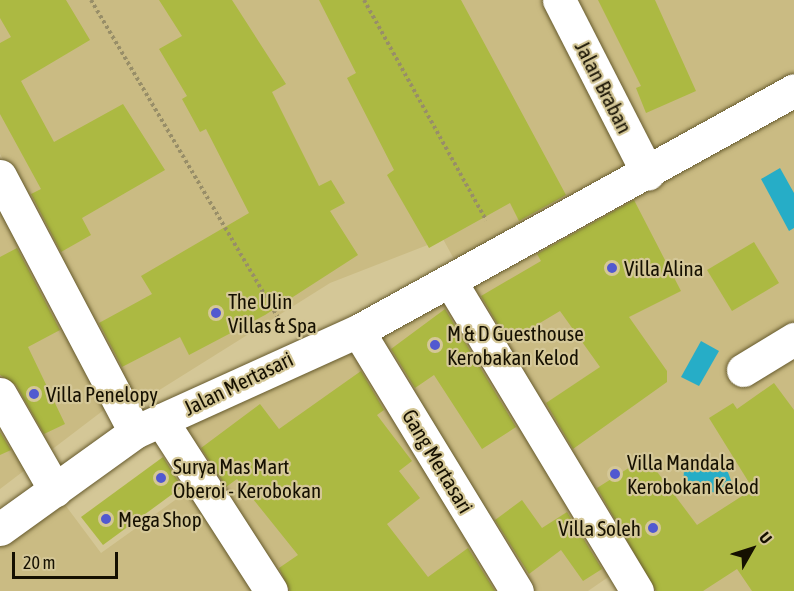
<!DOCTYPE html>
<html>
<head>
<meta charset="utf-8">
<style>
  body { margin:0 }
  #map { position:relative; width:794px; height:591px; overflow:hidden; background:#d4c797; font-family:"Asap Condensed",sans-serif }
  div>[style] { position:absolute }
  .built>* { inset:0; background:#cabb83 }
  .water>* { inset:0; background:#26adc7 }
  .building>* { inset:0; background:#acb942 }
  .path>* { height:4px; margin-top:-2px; transform-origin:0; background:repeating-linear-gradient(90deg,#988e68 0 3px,transparent 0 6px) }
  .roads { filter:drop-shadow(0 0 2px #665a2d) drop-shadow(0 0 2px #665a2d) }
  .street>* { height:33px; margin:-16.5px; padding:0 16.5px; transform-origin:16.5px; border-radius:16.5px; background:#fff }
  .secondary>* { height:33px; margin:-16.5px; padding:0 16.5px; transform-origin:16.5px; border-radius:16.5px; background:#fff }
  .dots>* { width:16px; height:16px; translate:-50% -50%; box-sizing:border-box; border:3px solid #d4c797; border-radius:50% }
  span { translate:-50% -50%; white-space:nowrap; text-align:center; line-height:1.15; -webkit-text-stroke:4.5px #d4c797; paint-order:stroke }
  .street-label { font-size:21px; color:#151001 }
  .poi-label { font-size:21px; color:#151001 }
  .left { translate:0 -50%; text-align:left }
  .right { translate:-100% -50%; text-align:right }
  .north { position:absolute; left:722px; top:519px; width:60px; height:60px; -webkit-text-stroke:4px #d4c797; paint-order:stroke; rotate:51deg; font-size:16px; font-weight:700; line-height:24px; text-align:center; color:#151001 }
  .north::after { content:''; display:block; margin:auto; width:21px; height:27px; background:#151001; clip-path:polygon(50% 0,100% 100%,50% 72%,0 100%) }
  .scale { position:absolute; left:12px; top:552px; width:106px; height:27px; box-sizing:border-box; border:3px solid #151001; border-top:0; padding-left:8px; font-size:18px; line-height:21px; white-space:nowrap; color:#151001; -webkit-text-stroke:4px #d4c797; paint-order:stroke }
</style>
</head>
<body>
<div id="map">
  <div class="built">
    <div style="clip-path:polygon(0 0,794px 0,794px 591px,643px 591px,578px 486px,443px 239px,330px 283px,137px 404px,0 154px)"></div>
    <div style="clip-path:polygon(0 188px,109px 406px,0 489px)"></div>
    <div style="clip-path:polygon(453px 292px,617px 571px,588px 591px,525px 591px,370px 340px)"></div>
    <div style="clip-path:polygon(359px 345px,511px 591px,280px 591px,173px 426px)"></div>
    <div style="clip-path:polygon(192px 488px,262px 591px,0 591px,0 547px,63px 502px,101px 553px)"></div>
  </div>
  <div class="water">
    <div style="clip-path:polygon(780px 168px,794px 193px,794px 228px,789px 231px,761px 179px)"></div>
    <div style="clip-path:polygon(701px 341px,719px 351px,699px 386px,681px 377px)"></div>
    <div style="clip-path:polygon(702px 459px,726px 467px,732px 483px,725px 494px,683px 488px,684px 469px)"></div>
  </div>
  <div class="building">
    <div style="clip-path:polygon(0 0,66px 0,90px 40px,21px 81px,54px 142px,123px 104px,165px 170px,82px 218px,91px 235px,61px 252px,31px 194px,41px 189px,0 114px,0 43px,11px 37px,0 18px)"></div>
    <div style="clip-path:polygon(159px 0,232px 0,286px 84px,272px 92px,319px 186px,331px 180px,345px 203px,330px 211px,358px 255px,265px 315px,189px 355px,180px 337px,122px 367px,99px 323px,152px 294px,141px 276px,249px 213px,206px 129px,200px 132px,182px 99px,187px 96px,159px 49px,182px 36px)"></div>
    <div style="clip-path:polygon(319px 0,461px 0,566px 195px,519px 221px,510px 203px,429px 248px,387px 175px,394px 170px,347px 78px,356px 73px)"></div>
    <div style="clip-path:polygon(598px 0,655px 0,696px 91px,646px 113px,636px 88px,641px 86px)"></div>
    <div style="clip-path:polygon(634px 200px,681px 291px,629px 317px,667px 371px,667px 382px,573px 449px,546px 403px,600px 367px,560px 311px,508px 342px,481px 296px,541px 261px,537px 254px)"></div>
    <div style="clip-path:polygon(754px 242px,779px 283px,732px 311px,707px 270px)"></div>
    <div style="clip-path:polygon(17px 248px,60px 330px,28px 347px,65px 424px,44px 434px,16px 385px,0 375px,0 257px)"></div>
    <div style="clip-path:polygon(445px 309px,516px 427px,482px 449px,434px 375px,415px 388px,391px 349px)"></div>
    <div style="clip-path:polygon(361px 371px,384px 410px,377px 415px,412px 461px,399px 471px,420px 498px,387px 524px,428px 577px,468px 548px,495px 591px,290px 591px,279px 568px,298px 555px,237px 479px,226px 487px,201px 448px,260px 404px,279px 429px)"></div>
    <div style="clip-path:polygon(774px 383px,794px 410px,794px 591px,752px 591px,737px 569px,703px 591px,656px 591px,597px 488px,646px 457px,697px 525px,753px 489px,709px 418px,733px 403px,737px 409px)"></div>
    <div style="clip-path:polygon(0 432px,11px 450px,0 455px)"></div>
    <div style="clip-path:polygon(163px 457px,182px 487px,103px 545px,81px 517px)"></div>
    <div style="clip-path:polygon(522px 500px,542px 528px,567px 512px,602px 569px,583px 581px,561px 550px,529px 574px,495px 520px)"></div>
  </div>
  <div class="path">
    <div style="left:91px;top:0;width:381px;rotate:59.5deg"></div>
    <div style="left:364px;top:0;width:252px;rotate:61deg"></div>
  </div>
  <div class="roads">
    <div class="street">
      <div style="left:0;top:176px;width:289px;rotate:62.2deg"></div>
      <div style="left:450px;top:281px;width:362px;rotate:58.9deg"></div>
      <div style="left:358px;top:331px;width:305px;rotate:58.6deg"></div>
      <div style="left:743px;top:370px;width:60px;rotate:-31.3deg"></div>
      <div style="left:0;top:394px;width:111px;rotate:60.2deg"></div>
      <div style="left:161px;top:420px;width:203px;rotate:57.2deg"></div>
    </div>
    <div class="secondary">
      <div style="left:559px;top:0;width:195px;rotate:62.9deg"></div>
      <div style="left:0;top:529px;width:166px;rotate:-35.7deg"></div>
      <div style="left:135px;top:432px;width:245px;rotate:-24.4deg"></div>
      <div style="left:358px;top:331px;width:498px;rotate:-28.9deg"></div>
    </div>
  </div>
  <div class="dots">
    <div style="left:612px;top:268px;background:#5159d0"></div>
    <div style="left:216px;top:313px;background:#5159d0"></div>
    <div style="left:435px;top:345px;background:#5159d0"></div>
    <div style="left:34px;top:394px;background:#5159d0"></div>
    <div style="left:615px;top:474px;background:#5159d0"></div>
    <div style="left:161px;top:478px;background:#5159d0"></div>
    <div style="left:106px;top:519px;background:#5159d0"></div>
    <div style="left:653px;top:528px;background:#5159d0"></div>
  </div>
  <div class="street-label">
    <span style="left:604px;top:87px;rotate:63deg">Jalan Braban</span>
    <span style="left:238px;top:383px;rotate:-26deg">Jalan Mertasari</span>
    <span style="left:438px;top:461px;rotate:59deg">Gang Mertasari</span>
  </div>
  <div class="poi-label">
    <span class="left" style="left:624px;top:268px">Villa Alina</span>
    <span class="left" style="left:228px;top:313px">The Ulin<br>Villas &amp; Spa</span>
    <span class="left" style="left:447px;top:345px">M &amp; D Guesthouse<br>Kerobakan Kelod</span>
    <span class="left" style="left:46px;top:394px">Villa Penelopy</span>
    <span class="left" style="left:627px;top:474px">Villa Mandala<br>Kerobokan Kelod</span>
    <span class="left" style="left:173px;top:478px">Surya Mas Mart<br>Oberoi - Kerobokan</span>
    <span class="left" style="left:118px;top:519px">Mega Shop</span>
    <span class="right" style="left:641px;top:528px">Villa Soleh</span>
  </div>
  <div class="north">U</div>
  <div class="scale">20 m</div>
</div>
</body>
</html>
